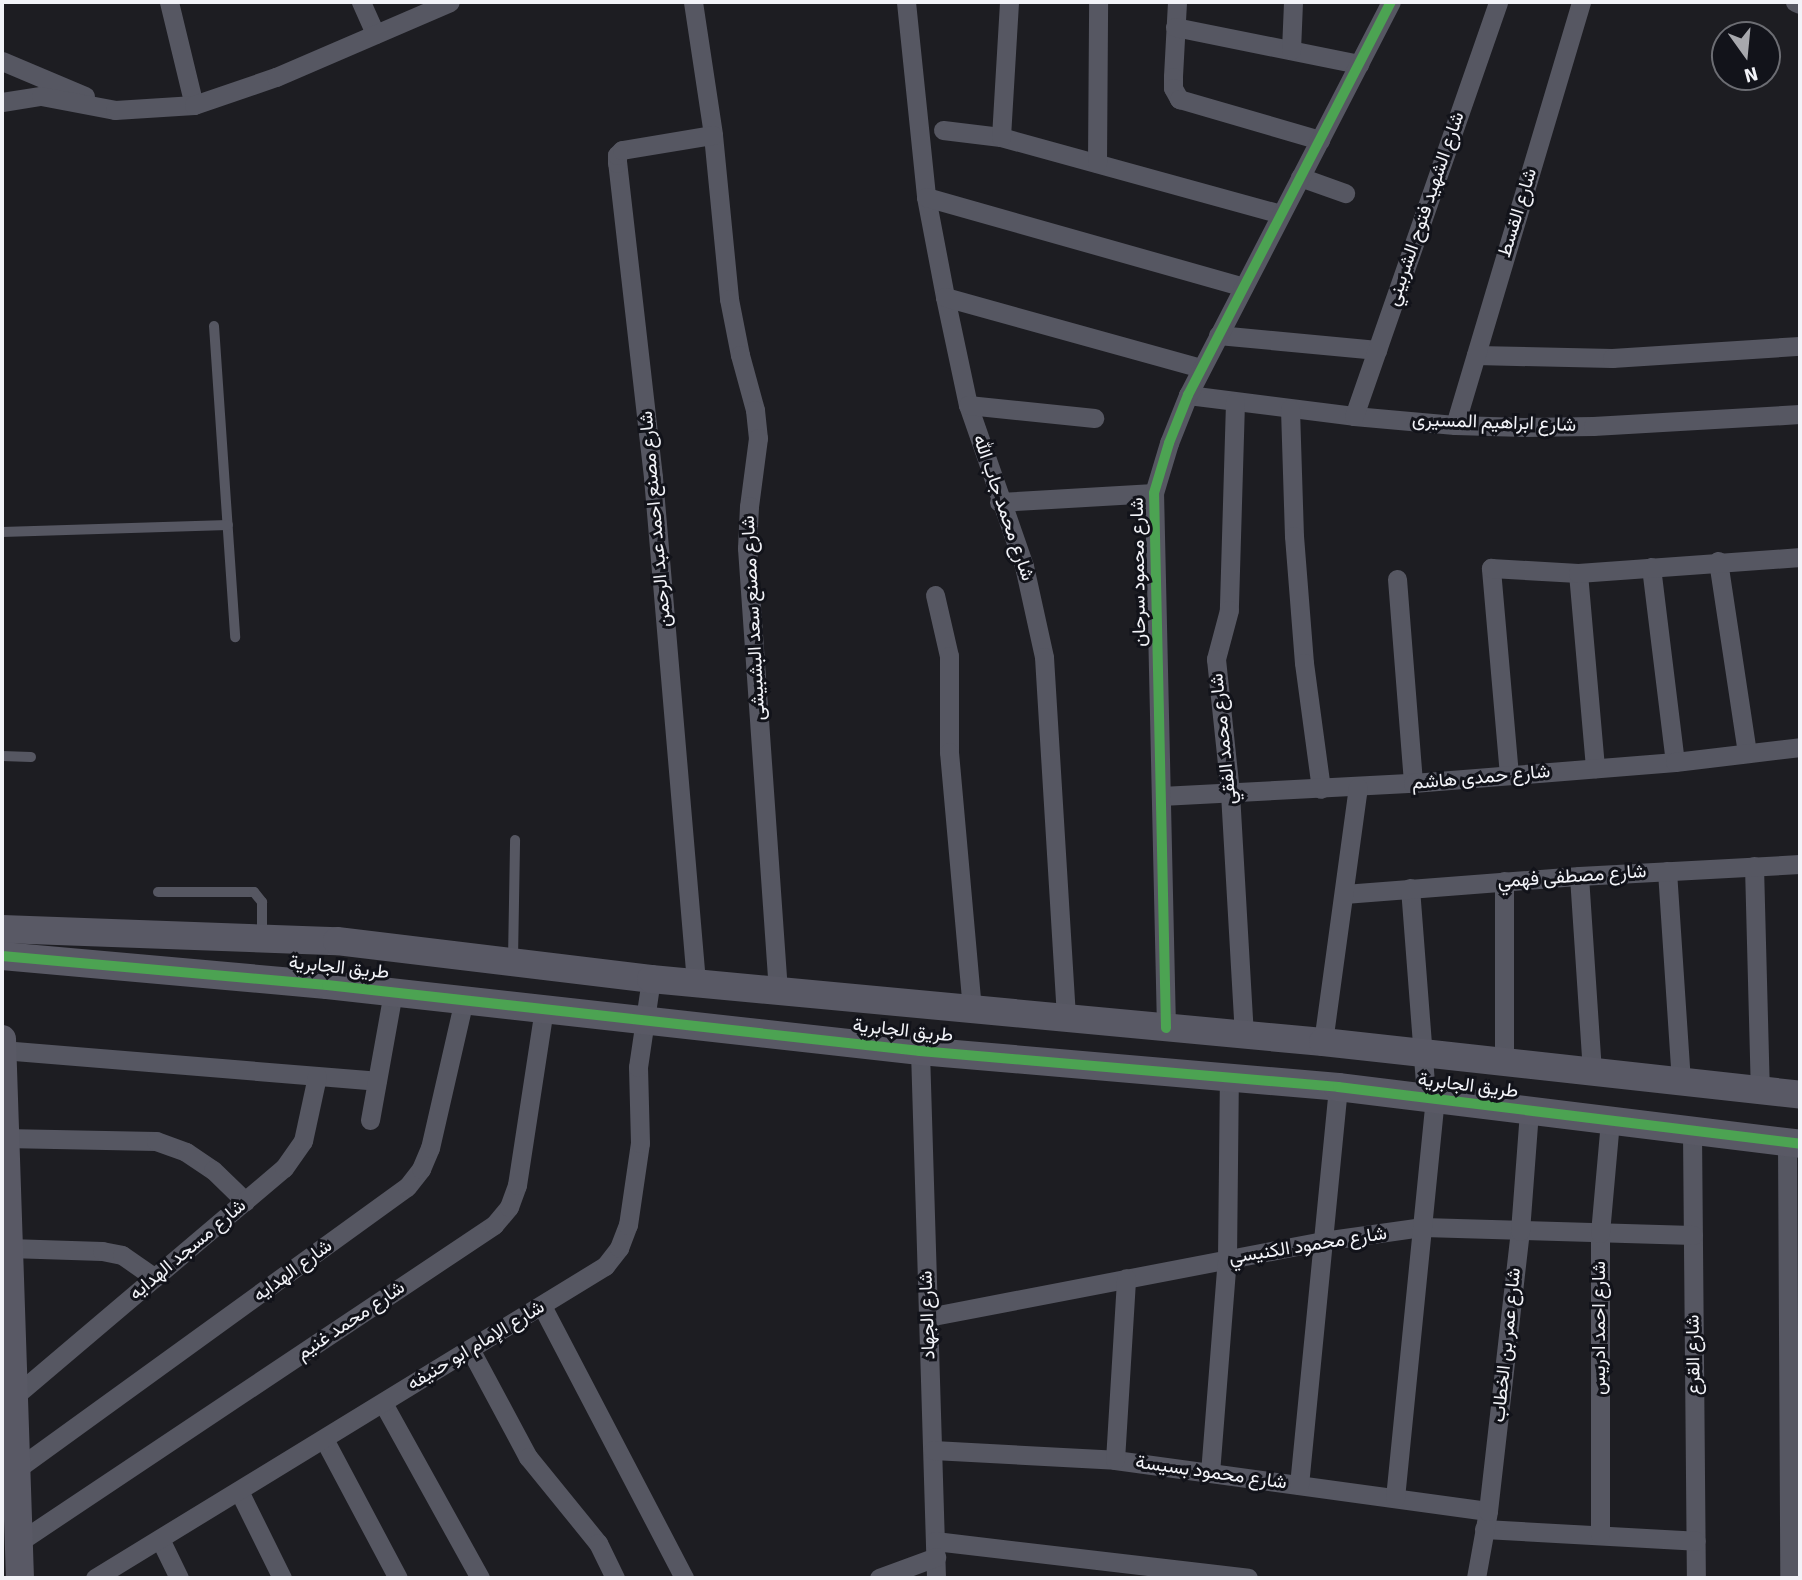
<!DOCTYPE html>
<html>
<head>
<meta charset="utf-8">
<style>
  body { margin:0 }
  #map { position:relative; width:1802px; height:1580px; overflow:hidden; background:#1d1d22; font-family:Signika,Vazirmatn,sans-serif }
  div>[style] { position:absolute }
  .lane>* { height:10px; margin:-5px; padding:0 5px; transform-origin:5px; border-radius:5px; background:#565762 }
  .street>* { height:19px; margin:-9.5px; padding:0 9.5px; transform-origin:9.5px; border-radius:9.5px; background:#565762 }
  .secondary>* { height:28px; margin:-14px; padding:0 14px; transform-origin:14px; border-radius:14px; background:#595965 }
  .cycleway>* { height:10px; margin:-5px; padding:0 5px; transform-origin:5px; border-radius:5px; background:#4ca352 }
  span { translate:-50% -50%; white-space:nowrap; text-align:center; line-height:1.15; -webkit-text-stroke:6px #12131a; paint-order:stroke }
  .street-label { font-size:19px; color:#f2f3f8 }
  .frame { position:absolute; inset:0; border:4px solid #f2f3f8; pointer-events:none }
  .north { position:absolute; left:1711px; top:21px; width:70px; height:70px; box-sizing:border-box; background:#12131a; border:2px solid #6c6d73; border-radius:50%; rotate:165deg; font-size:19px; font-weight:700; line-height:28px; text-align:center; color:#f2f3f8 }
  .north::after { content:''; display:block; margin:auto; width:24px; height:32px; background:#a7a8ad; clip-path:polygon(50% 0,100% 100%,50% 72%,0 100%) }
</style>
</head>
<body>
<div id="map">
  <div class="lane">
    <div style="left:214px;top:326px;width:312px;rotate:86.1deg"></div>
    <div style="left:2px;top:532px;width:226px;rotate:-1.8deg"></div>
    <div style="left:2px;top:756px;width:29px;rotate:2deg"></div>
    <div style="left:158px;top:892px;width:96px"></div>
    <div style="left:254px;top:892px;width:13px;rotate:51deg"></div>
    <div style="left:262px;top:902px;width:35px;rotate:90deg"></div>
    <div style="left:513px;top:959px;width:119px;rotate:-89deg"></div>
  </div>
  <div class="street">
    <div style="left:169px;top:2px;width:106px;rotate:76.4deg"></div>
    <div style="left:361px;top:2px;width:35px;rotate:66deg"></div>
    <div style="left:693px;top:2px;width:134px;rotate:81.4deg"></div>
    <div style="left:713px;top:135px;width:165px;rotate:84.4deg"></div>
    <div style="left:729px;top:299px;width:57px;rotate:78.9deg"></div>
    <div style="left:740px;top:355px;width:57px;rotate:74.7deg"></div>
    <div style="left:755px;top:410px;width:28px;rotate:84deg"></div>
    <div style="left:758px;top:438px;width:69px;rotate:97.5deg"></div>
    <div style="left:749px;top:506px;width:42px;rotate:92.7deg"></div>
    <div style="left:747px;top:548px;width:442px;rotate:86deg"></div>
    <div style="left:906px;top:2px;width:196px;rotate:84.1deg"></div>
    <div style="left:926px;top:197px;width:102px;rotate:79.2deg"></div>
    <div style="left:945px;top:297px;width:110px;rotate:78deg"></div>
    <div style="left:968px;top:405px;width:170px;rotate:70.8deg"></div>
    <div style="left:1024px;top:566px;width:93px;rotate:77.6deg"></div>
    <div style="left:1044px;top:657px;width:363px;rotate:86.5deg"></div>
    <div style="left:1177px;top:2px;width:75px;rotate:93.1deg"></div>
    <div style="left:1173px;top:77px;width:11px;rotate:90deg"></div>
    <div style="left:1173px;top:88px;width:13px;rotate:61deg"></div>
    <div style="left:1179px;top:99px;width:147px;rotate:16.2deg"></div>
    <div style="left:1795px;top:2px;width:5px;rotate:22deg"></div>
    <div style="left:1175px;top:27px;width:188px;rotate:11.4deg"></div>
    <div style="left:1291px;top:50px;width:48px;rotate:-87.6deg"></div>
    <div style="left:2px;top:61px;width:90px;rotate:22.9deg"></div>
    <div style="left:2px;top:102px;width:39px;rotate:-9deg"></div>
    <div style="left:41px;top:96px;width:75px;rotate:10.7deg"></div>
    <div style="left:115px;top:110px;width:79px;rotate:-3.6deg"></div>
    <div style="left:194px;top:105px;width:87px;rotate:-18.9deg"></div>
    <div style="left:276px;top:77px;width:189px;rotate:-23.3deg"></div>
    <div style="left:943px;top:130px;width:58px;rotate:6.9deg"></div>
    <div style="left:1001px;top:137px;width:290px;rotate:15.4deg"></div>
    <div style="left:1001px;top:137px;width:135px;rotate:-86.6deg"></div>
    <div style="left:1097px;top:163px;width:161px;rotate:-89.6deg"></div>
    <div style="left:1300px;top:177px;width:48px;rotate:19.6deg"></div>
    <div style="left:926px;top:197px;width:330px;rotate:15.8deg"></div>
    <div style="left:945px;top:297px;width:266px;rotate:15.5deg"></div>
    <div style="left:1218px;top:335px;width:160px;rotate:5.4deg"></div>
    <div style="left:1476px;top:355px;width:136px;rotate:1.3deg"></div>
    <div style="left:1612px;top:358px;width:188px;rotate:-3.7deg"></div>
    <div style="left:1188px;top:395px;width:167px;rotate:7.2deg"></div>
    <div style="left:1354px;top:416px;width:101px;rotate:5.1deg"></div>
    <div style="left:1455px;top:425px;width:69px;rotate:1.7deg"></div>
    <div style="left:1524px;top:427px;width:69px;rotate:-0.8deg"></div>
    <div style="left:1593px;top:426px;width:207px;rotate:-3.3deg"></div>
    <div style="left:1235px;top:402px;width:208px;rotate:91.7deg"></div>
    <div style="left:1229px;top:610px;width:51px;rotate:104.9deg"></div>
    <div style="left:1216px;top:659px;width:135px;rotate:84deg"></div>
    <div style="left:1230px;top:793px;width:242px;rotate:86.7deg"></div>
    <div style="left:968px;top:405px;width:127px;rotate:5.9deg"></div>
    <div style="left:1290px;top:409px;width:127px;rotate:88.2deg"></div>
    <div style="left:1294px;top:536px;width:127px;rotate:85.5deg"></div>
    <div style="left:1304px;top:663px;width:127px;rotate:82.3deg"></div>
    <div style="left:1354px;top:416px;width:438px;rotate:-70.8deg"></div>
    <div style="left:1455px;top:425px;width:441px;rotate:-73.4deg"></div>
    <div style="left:999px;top:502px;width:155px;rotate:-3.3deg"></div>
    <div style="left:1718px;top:561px;width:194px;rotate:81.4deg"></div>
    <div style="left:1651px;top:567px;width:196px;rotate:83deg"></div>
    <div style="left:1578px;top:573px;width:196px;rotate:85deg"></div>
    <div style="left:1397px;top:579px;width:205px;rotate:85.5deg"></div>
    <div style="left:935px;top:595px;width:63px;rotate:77.1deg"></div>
    <div style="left:949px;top:656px;width:96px;rotate:90deg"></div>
    <div style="left:949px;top:752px;width:258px;rotate:84.9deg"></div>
    <div style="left:1509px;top:775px;width:208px;rotate:-95deg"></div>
    <div style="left:1491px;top:568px;width:87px;rotate:3.3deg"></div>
    <div style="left:1578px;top:573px;width:223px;rotate:-4.1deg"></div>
    <div style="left:1161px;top:796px;width:252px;rotate:-3deg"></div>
    <div style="left:1413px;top:783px;width:263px;rotate:-4.6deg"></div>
    <div style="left:1675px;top:762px;width:126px;rotate:-6.8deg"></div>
    <div style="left:1754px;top:866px;width:224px;rotate:88.5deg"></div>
    <div style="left:1667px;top:871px;width:211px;rotate:86.2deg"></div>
    <div style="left:1579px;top:876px;width:196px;rotate:86.2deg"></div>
    <div style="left:1410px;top:888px;width:211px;rotate:85.6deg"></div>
    <div style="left:1344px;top:894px;width:236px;rotate:-4.4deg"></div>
    <div style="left:1579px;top:876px;width:221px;rotate:-3.1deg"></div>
    <div style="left:696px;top:982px;width:507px;rotate:-94.87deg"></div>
    <div style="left:653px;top:477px;width:316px;rotate:-96.5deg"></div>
    <div style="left:617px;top:163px;width:8px;rotate:-90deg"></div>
    <div style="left:617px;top:155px;width:7px;rotate:-45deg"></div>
    <div style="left:622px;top:150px;width:92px;rotate:-9.4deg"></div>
    <div style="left:1166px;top:1028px;width:535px;rotate:-91.28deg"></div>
    <div style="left:1154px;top:493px;width:52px;rotate:-73.3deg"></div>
    <div style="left:1169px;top:443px;width:52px;rotate:-68.4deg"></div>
    <div style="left:1188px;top:395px;width:442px;rotate:-62.7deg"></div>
    <div style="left:1323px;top:1042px;width:257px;rotate:-82.2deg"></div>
    <div style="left:2px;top:1050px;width:376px;rotate:4.7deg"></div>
    <div style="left:920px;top:1051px;width:527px;rotate:88.26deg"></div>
    <div style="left:1504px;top:1062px;width:181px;rotate:-90deg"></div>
    <div style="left:370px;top:1120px;width:130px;rotate:-79.8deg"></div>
    <div style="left:1692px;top:1132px;width:446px;rotate:89.5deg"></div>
    <div style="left:4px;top:1138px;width:152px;rotate:1.1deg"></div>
    <div style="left:156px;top:1141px;width:32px;rotate:20deg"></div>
    <div style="left:186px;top:1152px;width:32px;rotate:34deg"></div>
    <div style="left:213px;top:1170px;width:45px;rotate:44.1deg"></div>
    <div style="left:1787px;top:1142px;width:436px;rotate:89.7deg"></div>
    <div style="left:9px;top:1248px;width:93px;rotate:1.8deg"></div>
    <div style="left:102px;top:1251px;width:20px;rotate:11deg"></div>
    <div style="left:122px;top:1255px;width:40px;rotate:34.9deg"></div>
    <div style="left:542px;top:1306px;width:307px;rotate:62.4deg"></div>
    <div style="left:928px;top:1317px;width:402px;rotate:-10.9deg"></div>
    <div style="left:1323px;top:1241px;width:101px;rotate:-8deg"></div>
    <div style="left:1423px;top:1227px;width:270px;rotate:1.7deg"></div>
    <div style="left:470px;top:1349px;width:123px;rotate:61.8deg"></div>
    <div style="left:528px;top:1457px;width:111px;rotate:50.9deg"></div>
    <div style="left:598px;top:1543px;width:39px;rotate:64deg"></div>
    <div style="left:16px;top:1395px;width:351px;rotate:-40.3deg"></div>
    <div style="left:284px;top:1168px;width:33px;rotate:-55deg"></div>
    <div style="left:303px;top:1141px;width:66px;rotate:-77.8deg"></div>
    <div style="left:383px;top:1403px;width:200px;rotate:61deg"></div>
    <div style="left:324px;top:1439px;width:157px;rotate:62deg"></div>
    <div style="left:933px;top:1450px;width:182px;rotate:3.1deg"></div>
    <div style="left:1115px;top:1460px;width:376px;rotate:7.8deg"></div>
    <div style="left:1115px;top:1460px;width:182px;rotate:-86.5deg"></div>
    <div style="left:17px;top:1469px;width:481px;rotate:-35.9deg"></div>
    <div style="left:407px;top:1187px;width:23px;rotate:-52deg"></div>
    <div style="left:421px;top:1169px;width:23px;rotate:-67deg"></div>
    <div style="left:430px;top:1148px;width:153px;rotate:-77.1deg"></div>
    <div style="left:1210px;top:1473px;width:215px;rotate:-85.5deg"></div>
    <div style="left:1227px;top:1259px;width:182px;rotate:-89.4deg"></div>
    <div style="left:1299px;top:1485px;width:400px;rotate:-84.4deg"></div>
    <div style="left:239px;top:1491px;width:97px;rotate:63.7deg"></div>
    <div style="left:1395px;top:1498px;width:400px;rotate:-84.3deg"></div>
    <div style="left:1484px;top:1529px;width:212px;rotate:3.2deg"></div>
    <div style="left:1600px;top:1534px;width:301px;rotate:-90deg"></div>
    <div style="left:1600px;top:1233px;width:111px;rotate:-84.9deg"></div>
    <div style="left:160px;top:1539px;width:43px;rotate:64deg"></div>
    <div style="left:935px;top:1541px;width:315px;rotate:6.7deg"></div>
    <div style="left:19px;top:1542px;width:571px;rotate:-33.72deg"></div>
    <div style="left:494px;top:1225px;width:23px;rotate:-50deg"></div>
    <div style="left:509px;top:1207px;width:23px;rotate:-70deg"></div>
    <div style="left:517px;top:1185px;width:178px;rotate:-81.3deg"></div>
    <div style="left:95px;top:1578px;width:598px;rotate:-31.46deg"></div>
    <div style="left:605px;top:1266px;width:23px;rotate:-52deg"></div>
    <div style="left:619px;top:1248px;width:25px;rotate:-69deg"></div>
    <div style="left:628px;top:1225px;width:83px;rotate:-81.7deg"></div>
    <div style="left:640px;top:1143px;width:76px;rotate:-91.5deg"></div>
    <div style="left:638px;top:1067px;width:89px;rotate:-81.6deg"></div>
    <div style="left:879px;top:1578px;width:61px;rotate:-20.2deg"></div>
    <div style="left:1476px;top:1578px;width:68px;rotate:-79.8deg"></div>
    <div style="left:1488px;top:1511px;width:282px;rotate:-83.5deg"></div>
    <div style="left:1520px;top:1231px;width:120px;rotate:-85.7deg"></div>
  </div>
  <div class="secondary">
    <div style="left:2px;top:929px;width:335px;rotate:2.1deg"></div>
    <div style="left:337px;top:941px;width:316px;rotate:6.9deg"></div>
    <div style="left:651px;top:979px;width:675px;rotate:5.36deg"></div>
    <div style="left:1323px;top:1042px;width:480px;rotate:6.3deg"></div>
    <div style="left:2px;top:956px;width:326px;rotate:5.1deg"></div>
    <div style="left:327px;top:985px;width:597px;rotate:6.35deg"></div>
    <div style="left:920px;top:1051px;width:420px;rotate:4.9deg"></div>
    <div style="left:1338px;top:1087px;width:466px;rotate:7deg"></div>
    <div style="left:2px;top:1039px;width:539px;rotate:88.09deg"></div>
  </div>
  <div class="cycleway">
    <div style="left:2px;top:956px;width:326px;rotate:5.1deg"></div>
    <div style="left:327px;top:985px;width:597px;rotate:6.35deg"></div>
    <div style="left:920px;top:1051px;width:420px;rotate:4.9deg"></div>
    <div style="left:1338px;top:1087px;width:466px;rotate:7deg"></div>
    <div style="left:1166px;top:1028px;width:535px;rotate:-91.28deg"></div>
    <div style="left:1154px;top:493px;width:52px;rotate:-73.3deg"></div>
    <div style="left:1169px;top:443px;width:52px;rotate:-68.4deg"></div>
    <div style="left:1188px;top:395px;width:442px;rotate:-62.7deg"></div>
  </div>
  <div class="street-label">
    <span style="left:1426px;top:209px;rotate:-71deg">شارع الشهيد فتوح الشربيني</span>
    <span style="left:1518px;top:213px;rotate:-73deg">شارع القسط</span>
    <span style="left:1494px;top:423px;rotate:2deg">شارع ابراهيم المسيرى</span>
    <span style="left:1003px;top:508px;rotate:71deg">شارع محمد جاب الله</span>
    <span style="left:656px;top:519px;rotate:-95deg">شارع مصنع احمد عبد الرحمن</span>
    <span style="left:1139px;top:572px;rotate:-91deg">شارع محمود سرحان</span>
    <span style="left:754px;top:618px;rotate:-93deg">شارع مصنع سعد البشبيشى</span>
    <span style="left:1224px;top:739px;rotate:-96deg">شارع محمد الفقي</span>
    <span style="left:1481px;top:778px;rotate:-5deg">شارع حمدى هاشم</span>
    <span style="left:1572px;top:877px;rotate:-4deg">شارع مصطفى فهمي</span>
    <span style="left:339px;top:968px;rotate:6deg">طريق الجابرية</span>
    <span style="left:903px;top:1031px;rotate:6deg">طريق الجابرية</span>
    <span style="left:1468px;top:1086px;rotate:7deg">طريق الجابرية</span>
    <span style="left:1308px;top:1246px;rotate:-9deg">شارع محمود الكنيسي</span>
    <span style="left:188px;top:1250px;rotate:-40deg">شارع مسجد الهدايه</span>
    <span style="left:293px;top:1271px;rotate:-36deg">شارع الهدايه</span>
    <span style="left:928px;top:1315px;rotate:-92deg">شارع الجهاد</span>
    <span style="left:351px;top:1321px;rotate:-34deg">شارع محمد غنيم</span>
    <span style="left:1600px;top:1328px;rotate:-90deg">شارع احمد ادريس</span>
    <span style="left:1507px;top:1345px;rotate:-84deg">شارع عمر بن الخطاب</span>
    <span style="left:476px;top:1346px;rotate:-31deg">شارع الإمام ابو حنيفه</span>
    <span style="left:1694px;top:1355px;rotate:-91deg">شارع القرع</span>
    <span style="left:1211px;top:1473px;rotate:8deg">شارع محمود بسيسة</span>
  </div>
  <div class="frame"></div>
  <div class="north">N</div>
</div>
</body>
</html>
